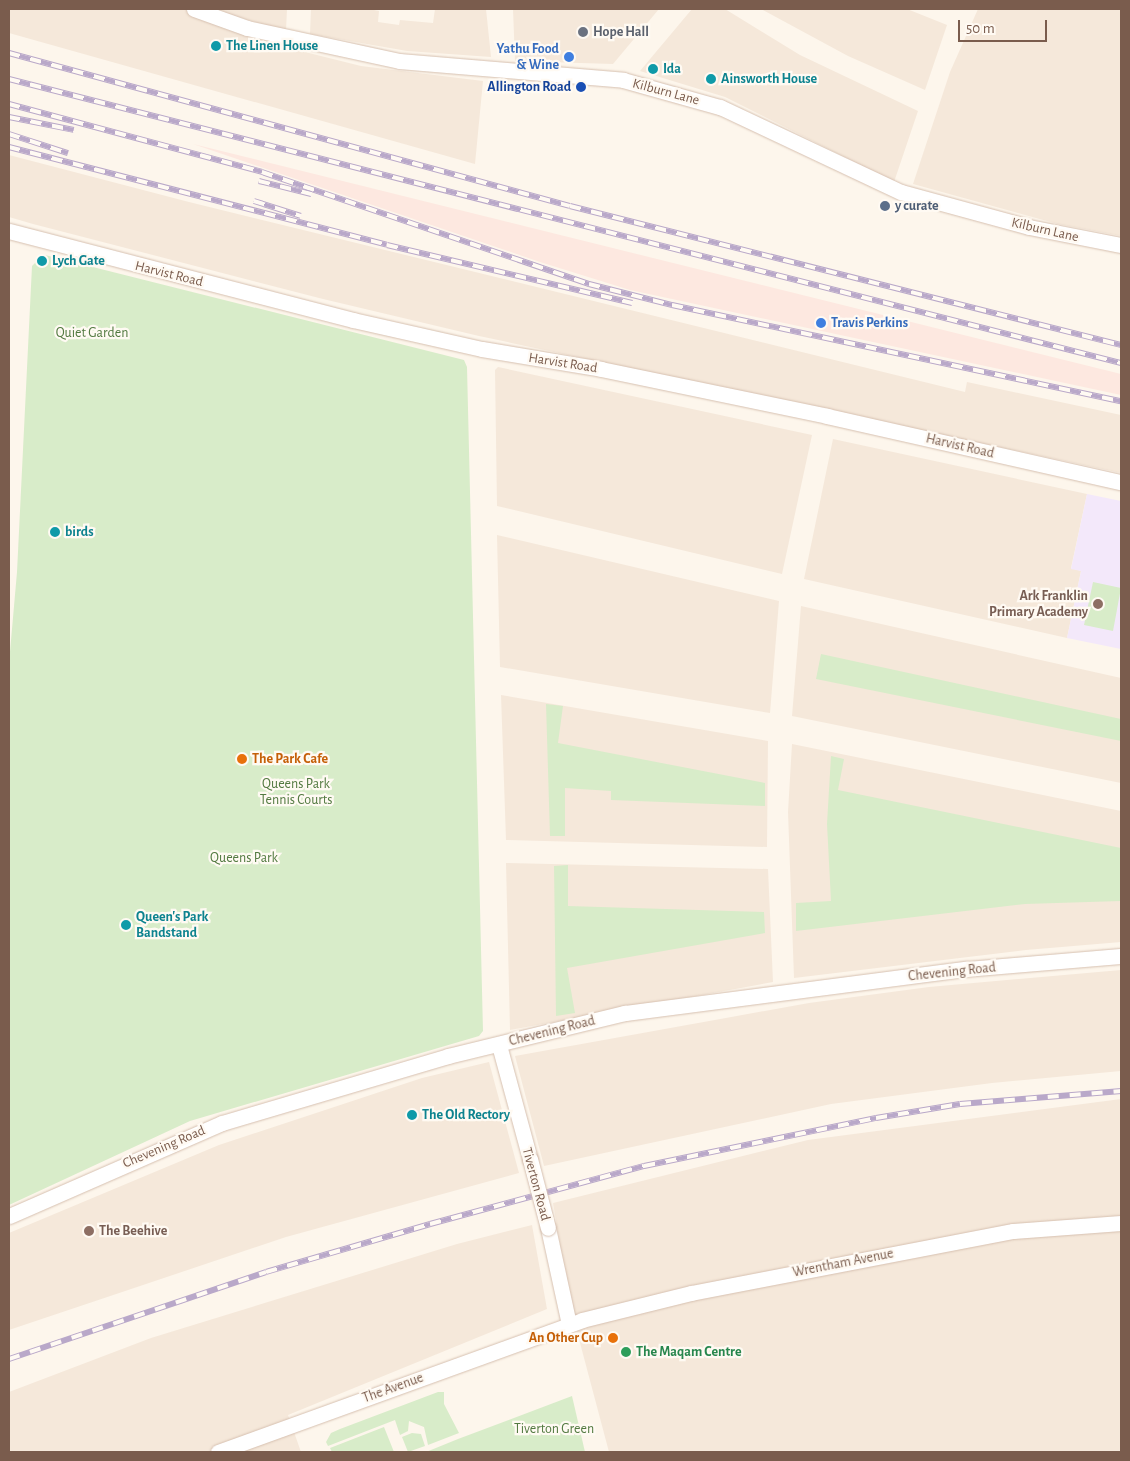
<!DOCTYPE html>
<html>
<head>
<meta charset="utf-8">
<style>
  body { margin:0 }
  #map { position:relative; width:1130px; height:1461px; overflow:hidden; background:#fdf6ec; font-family:"Alegreya Sans",sans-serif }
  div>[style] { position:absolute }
  .residential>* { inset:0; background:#f5e8da }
  .commercial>* { inset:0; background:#fde8e0 }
  .education>* { inset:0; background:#f3e8fa }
  .green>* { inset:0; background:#d8ecc9 }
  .roads { filter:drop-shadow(0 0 1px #d6c0b0) drop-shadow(0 0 1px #d6c0b0) }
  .secondary>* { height:15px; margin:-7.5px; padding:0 7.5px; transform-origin:7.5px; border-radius:7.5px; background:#fff }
  .rail>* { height:5.5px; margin-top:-2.75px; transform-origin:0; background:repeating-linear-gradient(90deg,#fffaf3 0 11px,#b9a8c9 0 22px); box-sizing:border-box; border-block:1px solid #b9a8c9 }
  .bridges { filter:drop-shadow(0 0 1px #d6c0b0) drop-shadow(0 0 1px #d6c0b0) }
  .secondary-bridge>* { height:15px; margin:-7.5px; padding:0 7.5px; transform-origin:7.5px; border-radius:7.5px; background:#fff }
  .dots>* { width:14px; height:14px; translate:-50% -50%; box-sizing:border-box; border:2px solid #fffaf3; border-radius:50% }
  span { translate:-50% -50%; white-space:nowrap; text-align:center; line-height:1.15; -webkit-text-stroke:4.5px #fffaf3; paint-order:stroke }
  .worship-label { font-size:14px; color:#5b616d; font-weight:700 }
  .left { translate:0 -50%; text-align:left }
  .culture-label { font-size:14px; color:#0d838f; font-weight:700 }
  .shop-label { font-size:14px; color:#366cbe; font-weight:700 }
  .right { translate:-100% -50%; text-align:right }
  .transit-label { font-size:14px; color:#164399; font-weight:700 }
  .street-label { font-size:14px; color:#7a5c4d }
  .service-label { font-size:14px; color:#4e5e75; font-weight:700 }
  .park-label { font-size:14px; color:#537a41 }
  .education-label { font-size:14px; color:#785e54; font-weight:700 }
  .food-label { font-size:14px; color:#c56008; font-weight:700 }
  .leisure-label { font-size:14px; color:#27864d; font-weight:700 }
  .frame { position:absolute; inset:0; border:10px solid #7a5c4d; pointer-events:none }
  .scale { position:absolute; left:958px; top:20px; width:89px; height:22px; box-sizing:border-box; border:2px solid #7a5c4d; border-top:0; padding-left:6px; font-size:15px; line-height:18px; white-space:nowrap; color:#7a5c4d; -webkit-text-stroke:4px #fffaf3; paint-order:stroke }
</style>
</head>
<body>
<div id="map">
  <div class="residential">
    <div style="clip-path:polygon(9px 9px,183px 9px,269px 43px,361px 66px,483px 81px,475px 164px,9px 33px)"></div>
    <div style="clip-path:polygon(212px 9px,287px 9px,286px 31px,241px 18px)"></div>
    <div style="clip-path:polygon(311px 9px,369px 9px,379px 11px,378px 22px,399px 25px,400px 20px,433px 23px,435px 9px,486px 9px,491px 57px,407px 51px,310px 34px)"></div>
    <div style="clip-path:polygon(513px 9px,659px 9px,613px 64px,515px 61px)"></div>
    <div style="clip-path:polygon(692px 9px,725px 9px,800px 55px,918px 111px,894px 182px,725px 97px,640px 71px)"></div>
    <div style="clip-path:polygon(761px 9px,907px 9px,947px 25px,925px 90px,848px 56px)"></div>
    <div style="clip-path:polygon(978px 9px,1121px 9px,1121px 236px,1058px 224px,913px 184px,950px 72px)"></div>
    <div style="clip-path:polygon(9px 155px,189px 202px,965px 392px,967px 382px,1121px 415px,1121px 473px,479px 336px,323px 299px,33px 224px,9px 217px)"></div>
    <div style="clip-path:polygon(498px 367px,812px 435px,782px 574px,497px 506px,495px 370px)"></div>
    <div style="clip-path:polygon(833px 439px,1087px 494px,1071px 568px,1081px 571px,1067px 638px,804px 579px)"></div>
    <div style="clip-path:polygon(497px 535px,779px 601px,770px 713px,500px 667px)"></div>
    <div style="clip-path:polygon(801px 606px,1121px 678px,1121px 783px,792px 716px)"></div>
    <div style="clip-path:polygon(501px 695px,768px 741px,767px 847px,506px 840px)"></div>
    <div style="clip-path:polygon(792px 744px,1121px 811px,1121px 942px,1026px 950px,794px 978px,788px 812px)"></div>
    <div style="clip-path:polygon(506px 863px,768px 869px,773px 982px,510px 1030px)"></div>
    <div style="clip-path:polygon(1121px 970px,1121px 1071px,992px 1083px,831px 1104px,544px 1166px,515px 1056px,809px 1003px,929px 987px)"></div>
    <div style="clip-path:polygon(489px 1062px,519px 1173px,286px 1237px,9px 1330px,9px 1233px,219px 1145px,422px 1078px)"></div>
    <div style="clip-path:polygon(1121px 1099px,1121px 1452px,609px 1452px,571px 1309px,553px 1203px,808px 1140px)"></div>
    <div style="clip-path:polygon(532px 1225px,547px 1309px,288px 1415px,301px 1452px,9px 1452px,9px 1392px,151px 1338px,457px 1244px)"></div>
  </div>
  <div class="commercial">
    <div style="clip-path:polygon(193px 144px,1121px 374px,1121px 395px,630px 290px,540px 262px)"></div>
  </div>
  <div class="education">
    <div style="clip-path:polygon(1087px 494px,1121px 501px,1121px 649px,1067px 638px,1081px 571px,1071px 569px)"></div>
  </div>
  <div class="green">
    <div style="clip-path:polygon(45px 255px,464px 360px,467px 367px,483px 1031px,479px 1036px,190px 1121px,9px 1205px,9px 663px,17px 572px,32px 266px,36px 262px,40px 267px,48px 261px)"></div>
    <div style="clip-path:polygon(1093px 582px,1121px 588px,1113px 631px,1084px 625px)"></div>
    <div style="clip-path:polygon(821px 654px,1121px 719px,1121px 741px,816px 679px)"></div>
    <div style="clip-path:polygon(546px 704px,563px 706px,558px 743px,765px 783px,765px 806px,611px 800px,611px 791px,565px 788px,565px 836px,550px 836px)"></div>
    <div style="clip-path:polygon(831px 756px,844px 759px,838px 790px,1121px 848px,1121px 901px,1025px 904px,796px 931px,796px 903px,831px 901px,827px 824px)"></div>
    <div style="clip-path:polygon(568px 865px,568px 906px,764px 912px,765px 933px,567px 968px,575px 1013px,556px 1016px,554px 866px)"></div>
    <div style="clip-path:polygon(438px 1392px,444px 1392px,444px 1404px,459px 1433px,428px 1445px,424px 1427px,409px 1421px,408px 1431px,400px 1435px,395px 1420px,328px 1446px,326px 1442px,331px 1433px,340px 1429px)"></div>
    <div style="clip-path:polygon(572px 1396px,585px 1452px,426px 1452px,458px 1439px)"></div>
    <div style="clip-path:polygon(384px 1427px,394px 1452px,332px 1452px,330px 1448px)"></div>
    <div style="clip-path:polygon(412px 1433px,421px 1434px,425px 1446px,408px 1452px,402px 1437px)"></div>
  </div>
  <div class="roads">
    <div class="secondary">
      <div style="left:194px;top:9px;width:56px;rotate:19.7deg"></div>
      <div style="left:247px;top:28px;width:156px;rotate:12.2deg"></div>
      <div style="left:399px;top:61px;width:225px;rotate:4.8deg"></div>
      <div style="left:623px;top:80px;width:101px;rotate:15.6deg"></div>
      <div style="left:720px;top:107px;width:200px;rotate:25.2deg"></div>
      <div style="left:901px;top:192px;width:133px;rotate:15.3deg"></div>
      <div style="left:1029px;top:227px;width:94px;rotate:11.1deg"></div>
      <div style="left:9px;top:231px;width:355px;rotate:14.5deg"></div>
      <div style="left:353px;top:320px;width:132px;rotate:12.7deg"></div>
      <div style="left:482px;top:349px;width:121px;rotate:9.5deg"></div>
      <div style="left:601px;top:369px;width:231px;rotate:11.7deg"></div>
      <div style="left:827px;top:416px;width:301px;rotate:12.7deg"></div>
      <div style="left:499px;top:1045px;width:118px;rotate:74.8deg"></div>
      <div style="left:9px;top:1216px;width:232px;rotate:-23.6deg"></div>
      <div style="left:222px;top:1123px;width:236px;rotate:-16.5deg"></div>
      <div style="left:448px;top:1056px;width:182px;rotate:-13.7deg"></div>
      <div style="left:625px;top:1013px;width:344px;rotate:-7.4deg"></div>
      <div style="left:966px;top:969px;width:156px;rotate:-4.8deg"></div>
      <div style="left:548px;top:1228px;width:98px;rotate:77.7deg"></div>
      <div style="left:218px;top:1452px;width:387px;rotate:-19.9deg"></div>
      <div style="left:582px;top:1320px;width:112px;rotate:-13.9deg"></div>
      <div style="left:691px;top:1293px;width:328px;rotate:-10.9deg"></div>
      <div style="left:1013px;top:1231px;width:108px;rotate:-4.2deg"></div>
    </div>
  </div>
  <div class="rail">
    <div style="left:9px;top:53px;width:581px;rotate:15.26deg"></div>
    <div style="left:570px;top:206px;width:568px;rotate:14.16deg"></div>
    <div style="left:9px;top:79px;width:1148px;rotate:14.33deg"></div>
    <div style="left:9px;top:104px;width:262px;rotate:15deg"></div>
    <div style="left:262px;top:172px;width:346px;rotate:18.9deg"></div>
    <div style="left:589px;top:284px;width:86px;rotate:14.2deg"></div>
    <div style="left:672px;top:305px;width:459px;rotate:12.1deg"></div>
    <div style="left:9px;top:117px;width:66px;rotate:11.3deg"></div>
    <div style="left:9px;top:134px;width:62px;rotate:17.9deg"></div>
    <div style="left:9px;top:147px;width:390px;rotate:14.5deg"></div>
    <div style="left:387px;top:245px;width:252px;rotate:13.3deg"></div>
    <div style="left:259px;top:181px;width:54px;rotate:14deg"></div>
    <div style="left:254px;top:201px;width:49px;rotate:17.7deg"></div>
    <div style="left:9px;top:1359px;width:271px;rotate:-18.7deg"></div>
    <div style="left:266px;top:1272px;width:171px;rotate:-16.3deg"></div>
    <div style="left:430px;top:1224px;width:222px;rotate:-15.2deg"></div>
    <div style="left:644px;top:1166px;width:237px;rotate:-11.7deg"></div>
    <div style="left:876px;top:1118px;width:85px;rotate:-9.5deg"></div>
    <div style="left:960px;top:1104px;width:162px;rotate:-4.6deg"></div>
  </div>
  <div class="bridges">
    <div class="secondary-bridge">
      <div style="left:530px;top:1159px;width:71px;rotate:75.4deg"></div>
    </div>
  </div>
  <div class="dots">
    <div style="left:583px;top:32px;background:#6b7280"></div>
    <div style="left:216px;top:46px;background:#0f9aa8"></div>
    <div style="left:569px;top:57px;background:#3f7fe0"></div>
    <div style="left:653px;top:69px;background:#0f9aa8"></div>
    <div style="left:711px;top:79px;background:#0f9aa8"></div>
    <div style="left:581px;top:87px;background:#1a4fb4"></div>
    <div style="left:885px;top:206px;background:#5c6f8a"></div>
    <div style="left:42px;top:261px;background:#0f9aa8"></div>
    <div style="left:821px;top:323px;background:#3f7fe0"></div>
    <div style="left:55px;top:532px;background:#0f9aa8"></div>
    <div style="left:1098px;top:604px;background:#8d6e63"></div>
    <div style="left:242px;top:759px;background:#e8710a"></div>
    <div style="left:126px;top:925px;background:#0f9aa8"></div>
    <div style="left:412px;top:1115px;background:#0f9aa8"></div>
    <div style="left:89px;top:1231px;background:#8d6e63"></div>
    <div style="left:613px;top:1338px;background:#e8710a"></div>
    <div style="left:626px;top:1352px;background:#2e9e5b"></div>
  </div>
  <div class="worship-label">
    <span class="left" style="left:593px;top:32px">Hope Hall</span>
  </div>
  <div class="culture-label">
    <span class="left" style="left:226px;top:46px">The Linen House</span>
    <span class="left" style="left:663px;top:69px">Ida</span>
    <span class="left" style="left:721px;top:79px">Ainsworth House</span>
    <span class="left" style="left:52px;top:261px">Lych Gate</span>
    <span class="left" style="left:65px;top:532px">birds</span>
    <span class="left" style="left:136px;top:925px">Queen's Park<br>Bandstand</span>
    <span class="left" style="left:422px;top:1115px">The Old Rectory</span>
  </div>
  <div class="shop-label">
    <span class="right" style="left:559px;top:57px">Yathu Food<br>&amp; Wine</span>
    <span class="left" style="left:831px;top:323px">Travis Perkins</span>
  </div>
  <div class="transit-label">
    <span class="right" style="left:571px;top:87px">Allington Road</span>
  </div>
  <div class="street-label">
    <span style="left:666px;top:92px;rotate:15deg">Kilburn Lane</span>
    <span style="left:1045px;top:230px;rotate:13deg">Kilburn Lane</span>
    <span style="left:169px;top:274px;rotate:14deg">Harvist Road</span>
    <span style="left:563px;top:363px;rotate:9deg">Harvist Road</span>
    <span style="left:960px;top:446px;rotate:13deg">Harvist Road</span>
    <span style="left:952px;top:972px;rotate:-6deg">Chevening Road</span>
    <span style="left:552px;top:1031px;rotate:-14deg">Chevening Road</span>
    <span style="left:164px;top:1147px;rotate:-23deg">Chevening Road</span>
    <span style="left:536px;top:1184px;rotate:75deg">Tiverton Road</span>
    <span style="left:843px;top:1263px;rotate:-11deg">Wrentham Avenue</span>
    <span style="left:393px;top:1388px;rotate:-20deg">The Avenue</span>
  </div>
  <div class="service-label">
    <span class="left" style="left:895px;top:206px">y curate</span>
  </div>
  <div class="park-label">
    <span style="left:92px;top:333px">Quiet Garden</span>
    <span style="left:296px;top:792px">Queens Park<br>Tennis Courts</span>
    <span style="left:244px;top:858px">Queens Park</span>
    <span style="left:554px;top:1429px">Tiverton Green</span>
  </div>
  <div class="education-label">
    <span class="right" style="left:1088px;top:604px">Ark Franklin<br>Primary Academy</span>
    <span class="left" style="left:99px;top:1231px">The Beehive</span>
  </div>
  <div class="food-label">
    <span class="left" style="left:252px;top:759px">The Park Cafe</span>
    <span class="right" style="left:603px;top:1338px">An Other Cup</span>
  </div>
  <div class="leisure-label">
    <span class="left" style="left:636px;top:1352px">The Maqam Centre</span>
  </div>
  <div class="frame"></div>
  <div class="scale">50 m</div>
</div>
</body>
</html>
